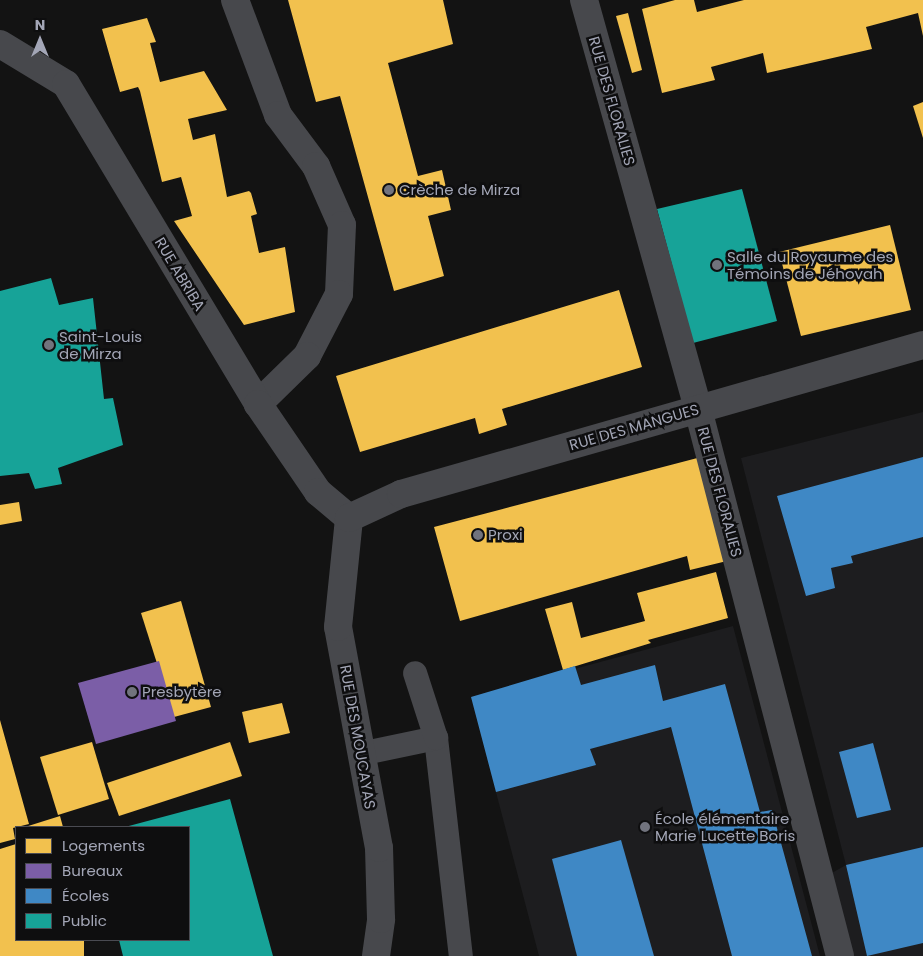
<!DOCTYPE html>
<html>
<head>
<meta charset="utf-8">
<style>
  body { margin:0 }
  #map { position:relative; width:923px; height:956px; overflow:hidden; background:#131313; font-family:Poppins,sans-serif }
  div>[style] { position:absolute }
  .built>* { inset:0; background:#1d1d1f }
  .homes>* { inset:0; background:#f2c14e }
  .offices>* { inset:0; background:#7b5ea7 }
  .schools>* { inset:0; background:#3f88c5 }
  .public>* { inset:0; background:#17a398 }
  .service>* { height:24px; margin:-12px; padding:0 12px; transform-origin:12px; border-radius:12px; background:#47484c }
  .pedestrian>* { height:28px; margin:-14px; padding:0 14px; transform-origin:14px; border-radius:14px; background:#47484c }
  .minor>* { height:28px; margin:-14px; padding:0 14px; transform-origin:14px; border-radius:14px; background:#47484c }
  .tertiary>* { height:28px; margin:-14px; padding:0 14px; transform-origin:14px; border-radius:14px; background:#47484c }
  .dots>* { width:14px; height:14px; translate:-50% -50%; box-sizing:border-box; border:2px solid #0e0e0f; border-radius:50% }
  span { translate:-50% -50%; white-space:nowrap; text-align:center; line-height:1.15; -webkit-text-stroke:5px #0e0e0f; paint-order:stroke }
  .street-label { font-size:15px; color:#a3a6b6 }
  .poi-label { font-size:15px; color:#a3a6b6 }
  .left { translate:0 -50%; text-align:left }
  .legend { position:absolute; left:15px; top:826px; width:175px; height:115px; box-sizing:border-box; background:#0e0e0f; border:1px solid #4a4b52; margin:0; padding:6px 9px; list-style:none; font-size:15px; color:#a3a6b6 }
  .legend li { display:flex; align-items:center; gap:10px; height:25px }
  .legend b { width:25px; border:1px solid #4a4b52 }
  .north { position:absolute; left:15px; top:15px; width:50px; height:50px; -webkit-text-stroke:4px #0e0e0f; paint-order:stroke; rotate:0deg; font-size:14px; font-weight:700; line-height:20px; text-align:center; color:#a3a6b6 }
  .north::after { content:''; display:block; margin:auto; width:18px; height:22px; background:#a3a6b6; clip-path:polygon(50% 0,100% 100%,50% 72%,0 100%) }
</style>
</head>
<body>
<div id="map">
  <div class="built">
    <div style="clip-path:polygon(923px 412px,923px 956px,851px 956px,830px 874px,846px 865px,741px 458px)"></div>
    <div style="clip-path:polygon(733px 626px,820px 956px,539px 956px,471px 697px)"></div>
  </div>
  <div class="homes">
    <div style="clip-path:polygon(288px 0,443px 0,453px 44px,388px 63px,418px 176px,442px 170px,451px 210px,428px 216px,444px 276px,394px 291px,340px 96px,316px 102px)"></div>
    <div style="clip-path:polygon(675px 0,694px 0,697px 12px,744px 0,923px 0,923px 36px,918px 13px,866px 27px,872px 49px,767px 73px,763px 53px,711px 67px,715px 80px,662px 93px,642px 9px)"></div>
    <div style="clip-path:polygon(628px 13px,642px 70px,632px 73px,616px 16px)"></div>
    <div style="clip-path:polygon(147px 18px,156px 42px,150px 43px,160px 82px,204px 71px,227px 110px,188px 119px,193px 140px,215px 134px,227px 197px,249px 191px,251px 193px,257px 214px,251px 216px,259px 253px,285px 247px,295px 312px,244px 325px,174px 221px,192px 216px,181px 177px,162px 182px,140px 91px,138px 87px,120px 92px,102px 29px)"></div>
    <div style="clip-path:polygon(923px 102px,923px 138px,913px 106px)"></div>
    <div style="clip-path:polygon(890px 225px,911px 310px,801px 336px,779px 252px)"></div>
    <div style="clip-path:polygon(619px 290px,642px 367px,502px 409px,507px 425px,479px 434px,475px 418px,360px 452px,336px 376px)"></div>
    <div style="clip-path:polygon(705px 456px,731px 560px,690px 570px,687px 556px,460px 621px,434px 527px)"></div>
    <div style="clip-path:polygon(19px 502px,22px 521px,0 525px,0 505px)"></div>
    <div style="clip-path:polygon(716px 572px,728px 618px,648px 640px,651px 643px,563px 670px,545px 609px,572px 602px,581px 638px,645px 621px,637px 593px)"></div>
    <div style="clip-path:polygon(181px 601px,211px 707px,174px 717px,141px 613px)"></div>
    <div style="clip-path:polygon(282px 703px,290px 733px,249px 743px,242px 712px)"></div>
    <div style="clip-path:polygon(0 720px,29px 824px,13px 828px,15px 839px,0 843px)"></div>
    <div style="clip-path:polygon(92px 742px,109px 799px,58px 815px,40px 757px)"></div>
    <div style="clip-path:polygon(230px 742px,242px 776px,119px 816px,107px 783px)"></div>
    <div style="clip-path:polygon(60px 816px,63px 827px,25px 827px)"></div>
    <div style="clip-path:polygon(16px 844px,16px 940px,84px 940px,84px 956px,0 956px,0 849px)"></div>
  </div>
  <div class="offices">
    <div style="clip-path:polygon(159px 661px,176px 721px,96px 744px,78px 683px)"></div>
  </div>
  <div class="schools">
    <div style="clip-path:polygon(923px 457px,923px 537px,851px 556px,853px 563px,831px 568px,835px 588px,806px 596px,777px 496px)"></div>
    <div style="clip-path:polygon(655px 665px,663px 701px,725px 684px,760px 812px,772px 810px,812px 956px,732px 956px,671px 727px,590px 749px,596px 765px,496px 792px,471px 697px,575px 666px,581px 685px)"></div>
    <div style="clip-path:polygon(873px 743px,891px 810px,857px 818px,839px 752px)"></div>
    <div style="clip-path:polygon(621px 840px,654px 956px,577px 956px,552px 859px)"></div>
    <div style="clip-path:polygon(923px 847px,923px 943px,867px 956px,846px 865px)"></div>
  </div>
  <div class="public">
    <div style="clip-path:polygon(742px 189px,777px 321px,693px 343px,657px 209px)"></div>
    <div style="clip-path:polygon(51px 278px,59px 305px,93px 298px,104px 399px,113px 398px,123px 445px,58px 468px,62px 484px,35px 489px,29px 473px,0 476px,0 291px)"></div>
    <div style="clip-path:polygon(230px 799px,273px 956px,123px 956px,119px 940px,189px 940px,189px 827px,125px 827px)"></div>
  </div>
  <div class="service">
    <div style="left:436px;top:738px;width:219px;rotate:83.5deg"></div>
    <div style="left:360px;top:754px;width:78px;rotate:-11.9deg"></div>
    <div style="left:436px;top:738px;width:68px;rotate:-107.9deg"></div>
  </div>
  <div class="pedestrian">
    <div style="left:584px;top:0;width:425px;rotate:74.4deg"></div>
  </div>
  <div class="minor">
    <div style="left:235px;top:0;width:123px;rotate:69.5deg"></div>
    <div style="left:278px;top:115px;width:64px;rotate:53.3deg"></div>
    <div style="left:316px;top:166px;width:64px;rotate:66.2deg"></div>
    <div style="left:342px;top:225px;width:69px;rotate:92.5deg"></div>
    <div style="left:339px;top:294px;width:70px;rotate:117.3deg"></div>
    <div style="left:307px;top:356px;width:69px;rotate:135.6deg"></div>
    <div style="left:0;top:44px;width:77px;rotate:31.2deg"></div>
    <div style="left:66px;top:84px;width:373px;rotate:59deg"></div>
    <div style="left:258px;top:404px;width:107px;rotate:55.7deg"></div>
    <div style="left:318px;top:492px;width:40px;rotate:40deg"></div>
    <div style="left:698px;top:409px;width:565px;rotate:75.45deg"></div>
  </div>
  <div class="tertiary">
    <div style="left:376px;top:956px;width:37px;rotate:-82deg"></div>
    <div style="left:381px;top:919px;width:71px;rotate:-91.6deg"></div>
    <div style="left:379px;top:848px;width:225px;rotate:-100.5deg"></div>
    <div style="left:338px;top:627px;width:110px;rotate:-84.2deg"></div>
    <div style="left:349px;top:518px;width:57px;rotate:-24.8deg"></div>
    <div style="left:401px;top:494px;width:543px;rotate:-15.93deg"></div>
  </div>
  <div class="dots">
    <div style="left:389px;top:190px;background:#71737d"></div>
    <div style="left:717px;top:265px;background:#71737d"></div>
    <div style="left:49px;top:345px;background:#71737d"></div>
    <div style="left:478px;top:535px;background:#71737d"></div>
    <div style="left:132px;top:692px;background:#71737d"></div>
    <div style="left:645px;top:827px;background:#71737d"></div>
  </div>
  <div class="street-label">
    <span style="left:612px;top:101px;rotate:74deg">RUE DES FLORALIES</span>
    <span style="left:180px;top:274px;rotate:59deg">RUE ABRIBA</span>
    <span style="left:634px;top:427px;rotate:-16deg">RUE DES MANGUES</span>
    <span style="left:720px;top:492px;rotate:75deg">RUE DES FLORALIES</span>
    <span style="left:358px;top:737px;rotate:80deg">RUE DES MOUCAYAS</span>
  </div>
  <div class="poi-label">
    <span class="left" style="left:399px;top:190px">Crèche de Mirza</span>
    <span class="left" style="left:727px;top:265px">Salle du Royaume des<br>Témoins de Jéhovah</span>
    <span class="left" style="left:59px;top:345px">Saint-Louis<br>de Mirza</span>
    <span class="left" style="left:488px;top:535px">Proxi</span>
    <span class="left" style="left:142px;top:692px">Presbytère</span>
    <span class="left" style="left:655px;top:827px">École élémentaire<br>Marie Lucette Boris</span>
  </div>
  <ul class="legend">
  <li><b style="height:14px;background:#f2c14e"></b>Logements</li>
  <li><b style="height:14px;background:#7b5ea7"></b>Bureaux</li>
  <li><b style="height:14px;background:#3f88c5"></b>Écoles</li>
  <li><b style="height:14px;background:#17a398"></b>Public</li>
  </ul>
  <div class="north">N</div>
</div>
</body>
</html>
